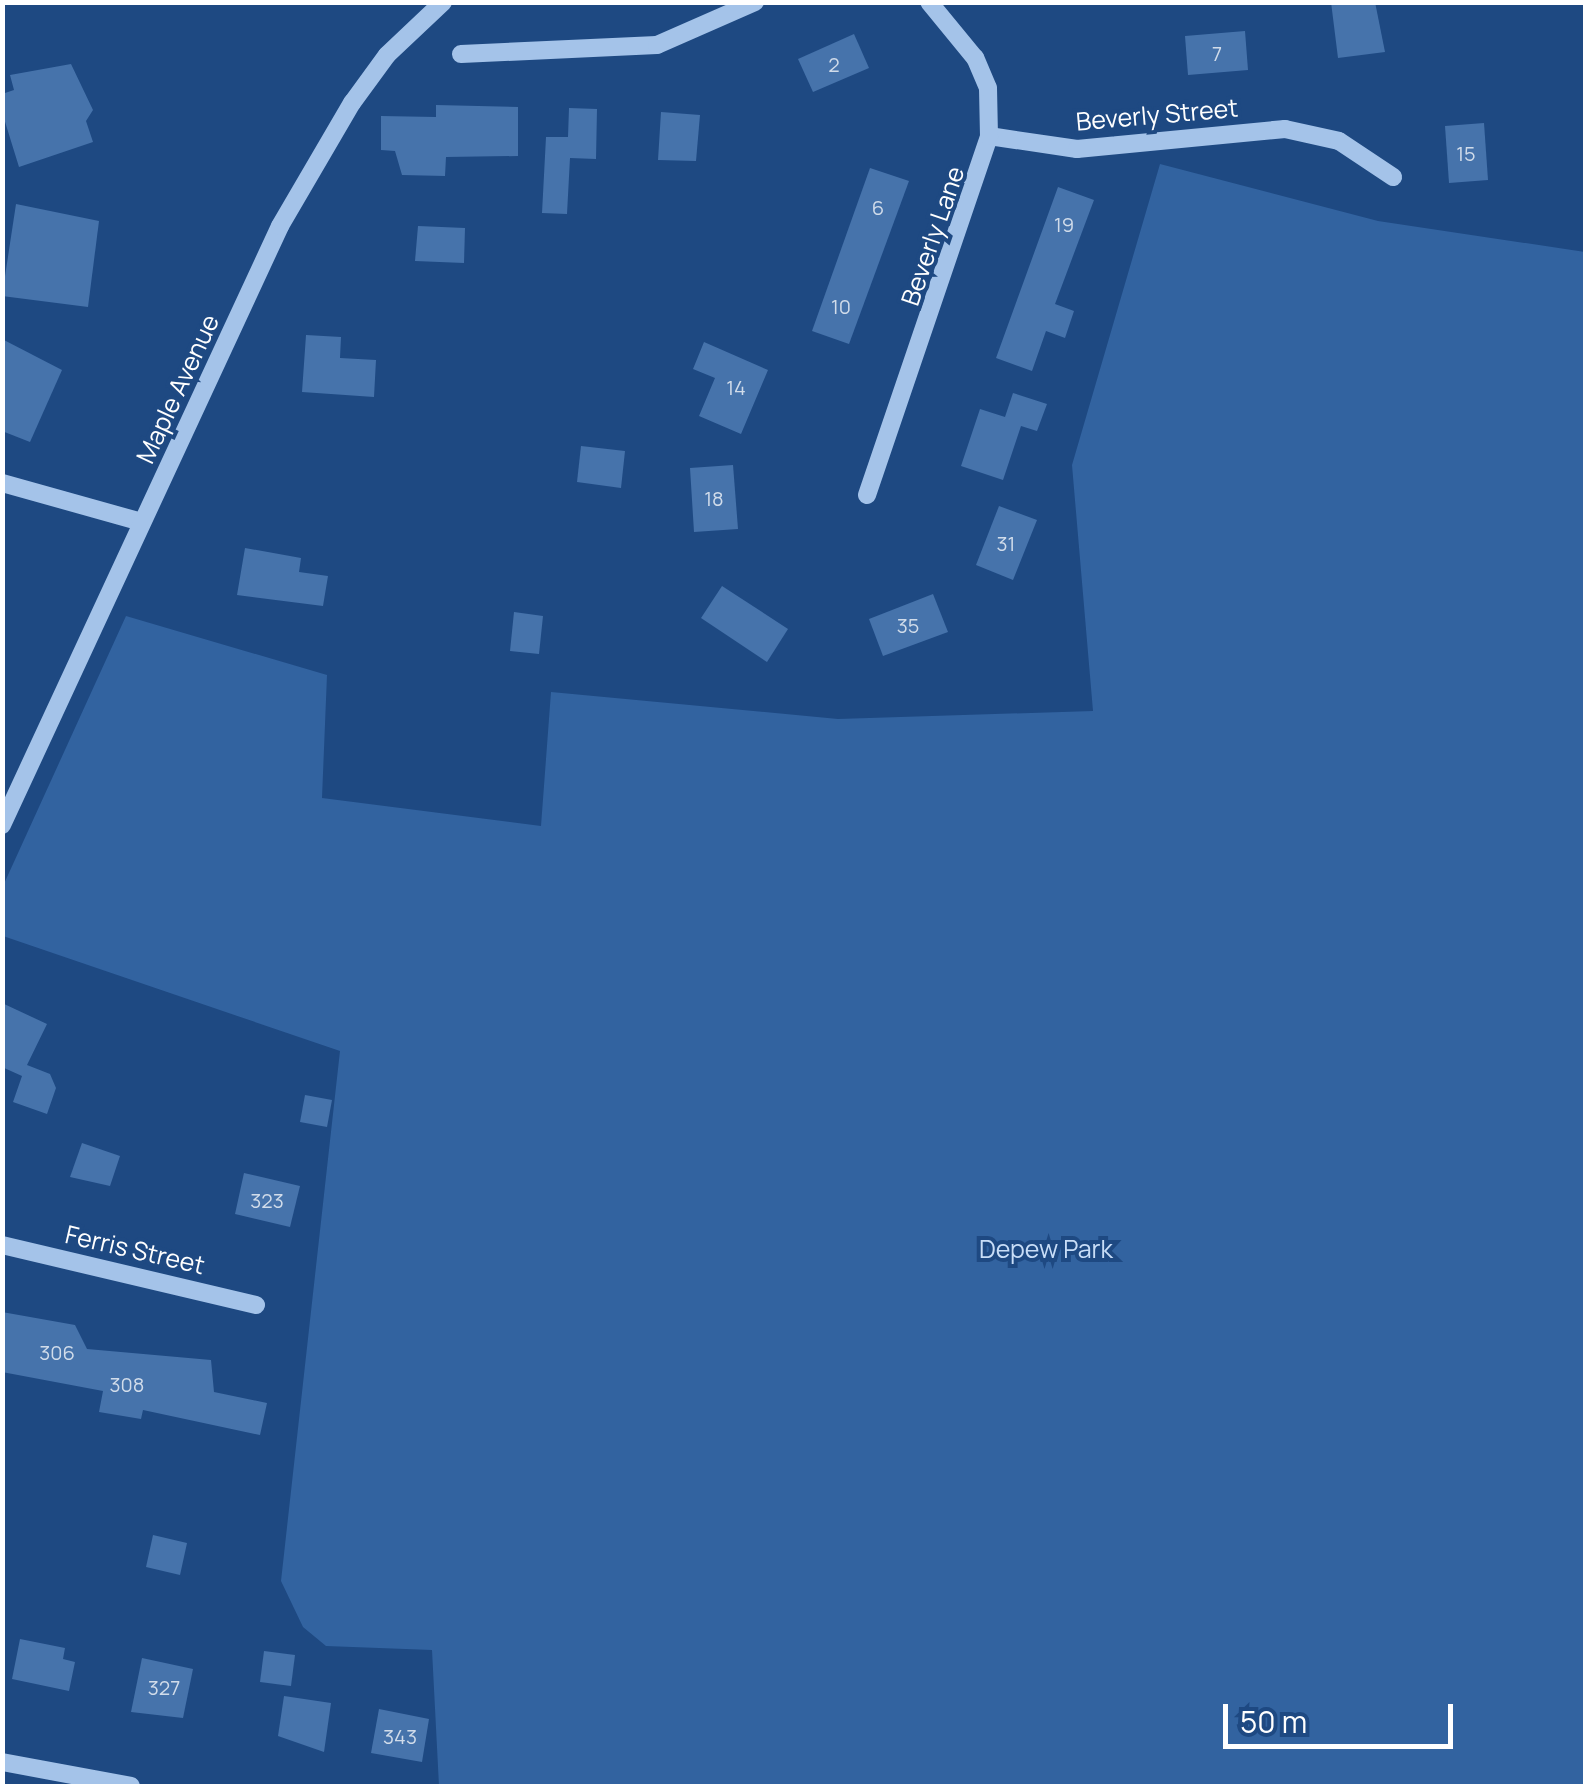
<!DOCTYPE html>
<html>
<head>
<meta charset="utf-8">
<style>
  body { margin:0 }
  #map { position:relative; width:1588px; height:1789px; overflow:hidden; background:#1e4982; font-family:Manrope,sans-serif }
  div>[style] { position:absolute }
  .green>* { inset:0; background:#3263a0 }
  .building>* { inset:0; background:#4673ab }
  .minor>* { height:18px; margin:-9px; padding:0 9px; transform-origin:9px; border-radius:9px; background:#a4c3e9 }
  span { translate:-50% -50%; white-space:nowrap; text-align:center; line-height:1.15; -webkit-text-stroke:8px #1e4982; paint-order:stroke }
  .number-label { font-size:20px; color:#d1dcea }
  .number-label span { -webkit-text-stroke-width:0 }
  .street-label { font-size:25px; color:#fff }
  .park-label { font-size:25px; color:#c8ddf7 }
  .frame { position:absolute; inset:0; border:5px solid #fff; pointer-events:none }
  .scale { position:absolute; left:1223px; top:1704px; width:230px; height:45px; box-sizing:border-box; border:5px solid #fff; border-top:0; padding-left:12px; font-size:30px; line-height:35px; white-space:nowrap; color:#fff; -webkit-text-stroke:8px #1e4982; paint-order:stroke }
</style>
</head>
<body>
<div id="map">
  <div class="green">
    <div style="clip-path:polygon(1160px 164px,1378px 221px,1585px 252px,1585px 1786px,439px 1786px,432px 1650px,326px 1646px,303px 1627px,281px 1581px,340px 1051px,3px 936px,3px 886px,126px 616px,327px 675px,322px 798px,541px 826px,551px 692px,838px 719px,1093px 711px,1072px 465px)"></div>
  </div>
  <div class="building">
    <div style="clip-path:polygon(1331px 2px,1375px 2px,1385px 52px,1338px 58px)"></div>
    <div style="clip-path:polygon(1245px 31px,1248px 70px,1188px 75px,1185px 36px)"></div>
    <div style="clip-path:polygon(854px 34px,869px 68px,813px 92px,798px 59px)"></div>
    <div style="clip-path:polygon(71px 64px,93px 110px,86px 121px,93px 142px,19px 167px,2px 112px,2px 94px,14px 90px,10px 75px)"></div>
    <div style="clip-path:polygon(436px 105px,518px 107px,518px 156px,446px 157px,445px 176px,402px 175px,395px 151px,381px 150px,381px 116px,436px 117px)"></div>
    <div style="clip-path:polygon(569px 108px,597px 109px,596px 159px,570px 158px,567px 214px,542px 213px,546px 137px,568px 137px)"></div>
    <div style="clip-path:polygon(661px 112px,700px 115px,696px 161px,658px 160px)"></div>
    <div style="clip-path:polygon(1484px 123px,1488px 180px,1449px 183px,1445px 126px)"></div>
    <div style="clip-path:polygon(870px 168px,909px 181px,849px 344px,812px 331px)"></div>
    <div style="clip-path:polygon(1058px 187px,1094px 200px,1055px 304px,1074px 311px,1065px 338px,1046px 331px,1032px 371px,996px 358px)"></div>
    <div style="clip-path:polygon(16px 204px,99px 221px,88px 307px,2px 296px)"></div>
    <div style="clip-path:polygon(418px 226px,465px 228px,464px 263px,415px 261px)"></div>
    <div style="clip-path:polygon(306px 335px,341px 337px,340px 358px,376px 360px,374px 397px,302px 392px)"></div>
    <div style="clip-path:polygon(2px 339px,62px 370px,30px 442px,2px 431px)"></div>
    <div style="clip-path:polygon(704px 342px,768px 370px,741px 434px,699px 416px,715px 378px,693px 369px)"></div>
    <div style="clip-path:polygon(1013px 393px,1047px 404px,1037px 431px,1021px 426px,1003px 480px,961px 466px,980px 409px,1005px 417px)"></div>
    <div style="clip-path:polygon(581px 446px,625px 451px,621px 488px,577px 482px)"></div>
    <div style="clip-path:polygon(733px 465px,738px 529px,694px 532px,690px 468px)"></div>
    <div style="clip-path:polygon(999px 506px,1037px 520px,1013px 580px,976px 565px)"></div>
    <div style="clip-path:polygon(245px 548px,301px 558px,299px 572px,328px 576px,323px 606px,237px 595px)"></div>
    <div style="clip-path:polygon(722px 586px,788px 629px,767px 662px,701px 618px)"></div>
    <div style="clip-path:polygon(933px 594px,948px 632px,883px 656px,869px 619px)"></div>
    <div style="clip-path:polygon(514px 612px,543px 616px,539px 654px,510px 651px)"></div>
    <div style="clip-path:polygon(2px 1003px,47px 1024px,27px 1065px,50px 1074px,56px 1088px,47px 1114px,13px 1102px,22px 1076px,2px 1067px)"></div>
    <div style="clip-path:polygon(305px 1095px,332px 1100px,327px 1127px,300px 1122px)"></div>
    <div style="clip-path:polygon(82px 1143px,120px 1156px,110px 1186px,70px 1177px)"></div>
    <div style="clip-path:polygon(244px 1173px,300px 1186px,290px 1227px,235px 1214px)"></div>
    <div style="clip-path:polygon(2px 1312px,75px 1325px,87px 1349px,211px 1360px,214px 1392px,267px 1403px,260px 1435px,143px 1410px,141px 1419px,99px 1412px,103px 1391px,2px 1372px)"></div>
    <div style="clip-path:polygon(153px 1535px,187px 1543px,180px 1575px,146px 1567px)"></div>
    <div style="clip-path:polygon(20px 1639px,65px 1648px,63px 1659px,75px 1662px,69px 1691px,12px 1679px)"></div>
    <div style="clip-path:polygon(264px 1651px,295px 1655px,291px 1686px,260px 1682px)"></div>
    <div style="clip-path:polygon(142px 1658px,193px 1669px,183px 1718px,131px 1712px)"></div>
    <div style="clip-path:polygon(284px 1696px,331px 1703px,324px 1752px,278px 1736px)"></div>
    <div style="clip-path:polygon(379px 1709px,429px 1719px,422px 1762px,371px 1753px)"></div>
  </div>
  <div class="minor">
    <div style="left:461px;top:54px;width:196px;rotate:-2.6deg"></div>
    <div style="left:657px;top:45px;width:107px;rotate:-23.7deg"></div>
    <div style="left:989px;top:136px;width:89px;rotate:8.4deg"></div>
    <div style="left:1077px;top:149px;width:209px;rotate:-5.5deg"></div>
    <div style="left:1285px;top:129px;width:55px;rotate:12.5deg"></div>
    <div style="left:1339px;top:141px;width:65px;rotate:33.7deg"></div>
    <div style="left:2px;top:483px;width:145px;rotate:15.6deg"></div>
    <div style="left:867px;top:495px;width:379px;rotate:-71.2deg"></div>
    <div style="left:989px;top:136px;width:48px;rotate:-91.2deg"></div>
    <div style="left:988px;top:88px;width:33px;rotate:-113deg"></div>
    <div style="left:975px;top:58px;width:72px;rotate:-129.4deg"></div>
    <div style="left:2px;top:825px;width:660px;rotate:-65.1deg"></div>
    <div style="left:280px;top:226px;width:143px;rotate:-59.7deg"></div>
    <div style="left:352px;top:103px;width:59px;rotate:-53.9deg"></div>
    <div style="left:387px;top:55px;width:77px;rotate:-43.4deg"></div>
    <div style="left:2px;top:1245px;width:261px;rotate:13.3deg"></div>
    <div style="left:2px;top:1762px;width:131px;rotate:10.5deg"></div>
  </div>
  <div class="number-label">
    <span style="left:1217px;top:53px">7</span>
    <span style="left:834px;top:64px">2</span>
    <span style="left:1466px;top:153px">15</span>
    <span style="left:878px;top:207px">6</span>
    <span style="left:1064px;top:224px">19</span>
    <span style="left:841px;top:306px">10</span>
    <span style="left:736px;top:387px">14</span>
    <span style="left:714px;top:498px">18</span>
    <span style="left:1006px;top:543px">31</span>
    <span style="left:908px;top:625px">35</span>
    <span style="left:267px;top:1200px">323</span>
    <span style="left:57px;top:1352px">306</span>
    <span style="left:127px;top:1384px">308</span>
    <span style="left:164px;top:1687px">327</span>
    <span style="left:400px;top:1736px">343</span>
  </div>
  <div class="street-label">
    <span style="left:1157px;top:115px;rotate:-5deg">Beverly Street</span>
    <span style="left:933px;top:236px;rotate:-71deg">Beverly Lane</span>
    <span style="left:178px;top:389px;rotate:-65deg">Maple Avenue</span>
    <span style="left:135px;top:1250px;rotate:13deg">Ferris Street</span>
  </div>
  <div class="park-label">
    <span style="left:1046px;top:1249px">Depew Park</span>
  </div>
  <div class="frame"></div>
  <div class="scale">50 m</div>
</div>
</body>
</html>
